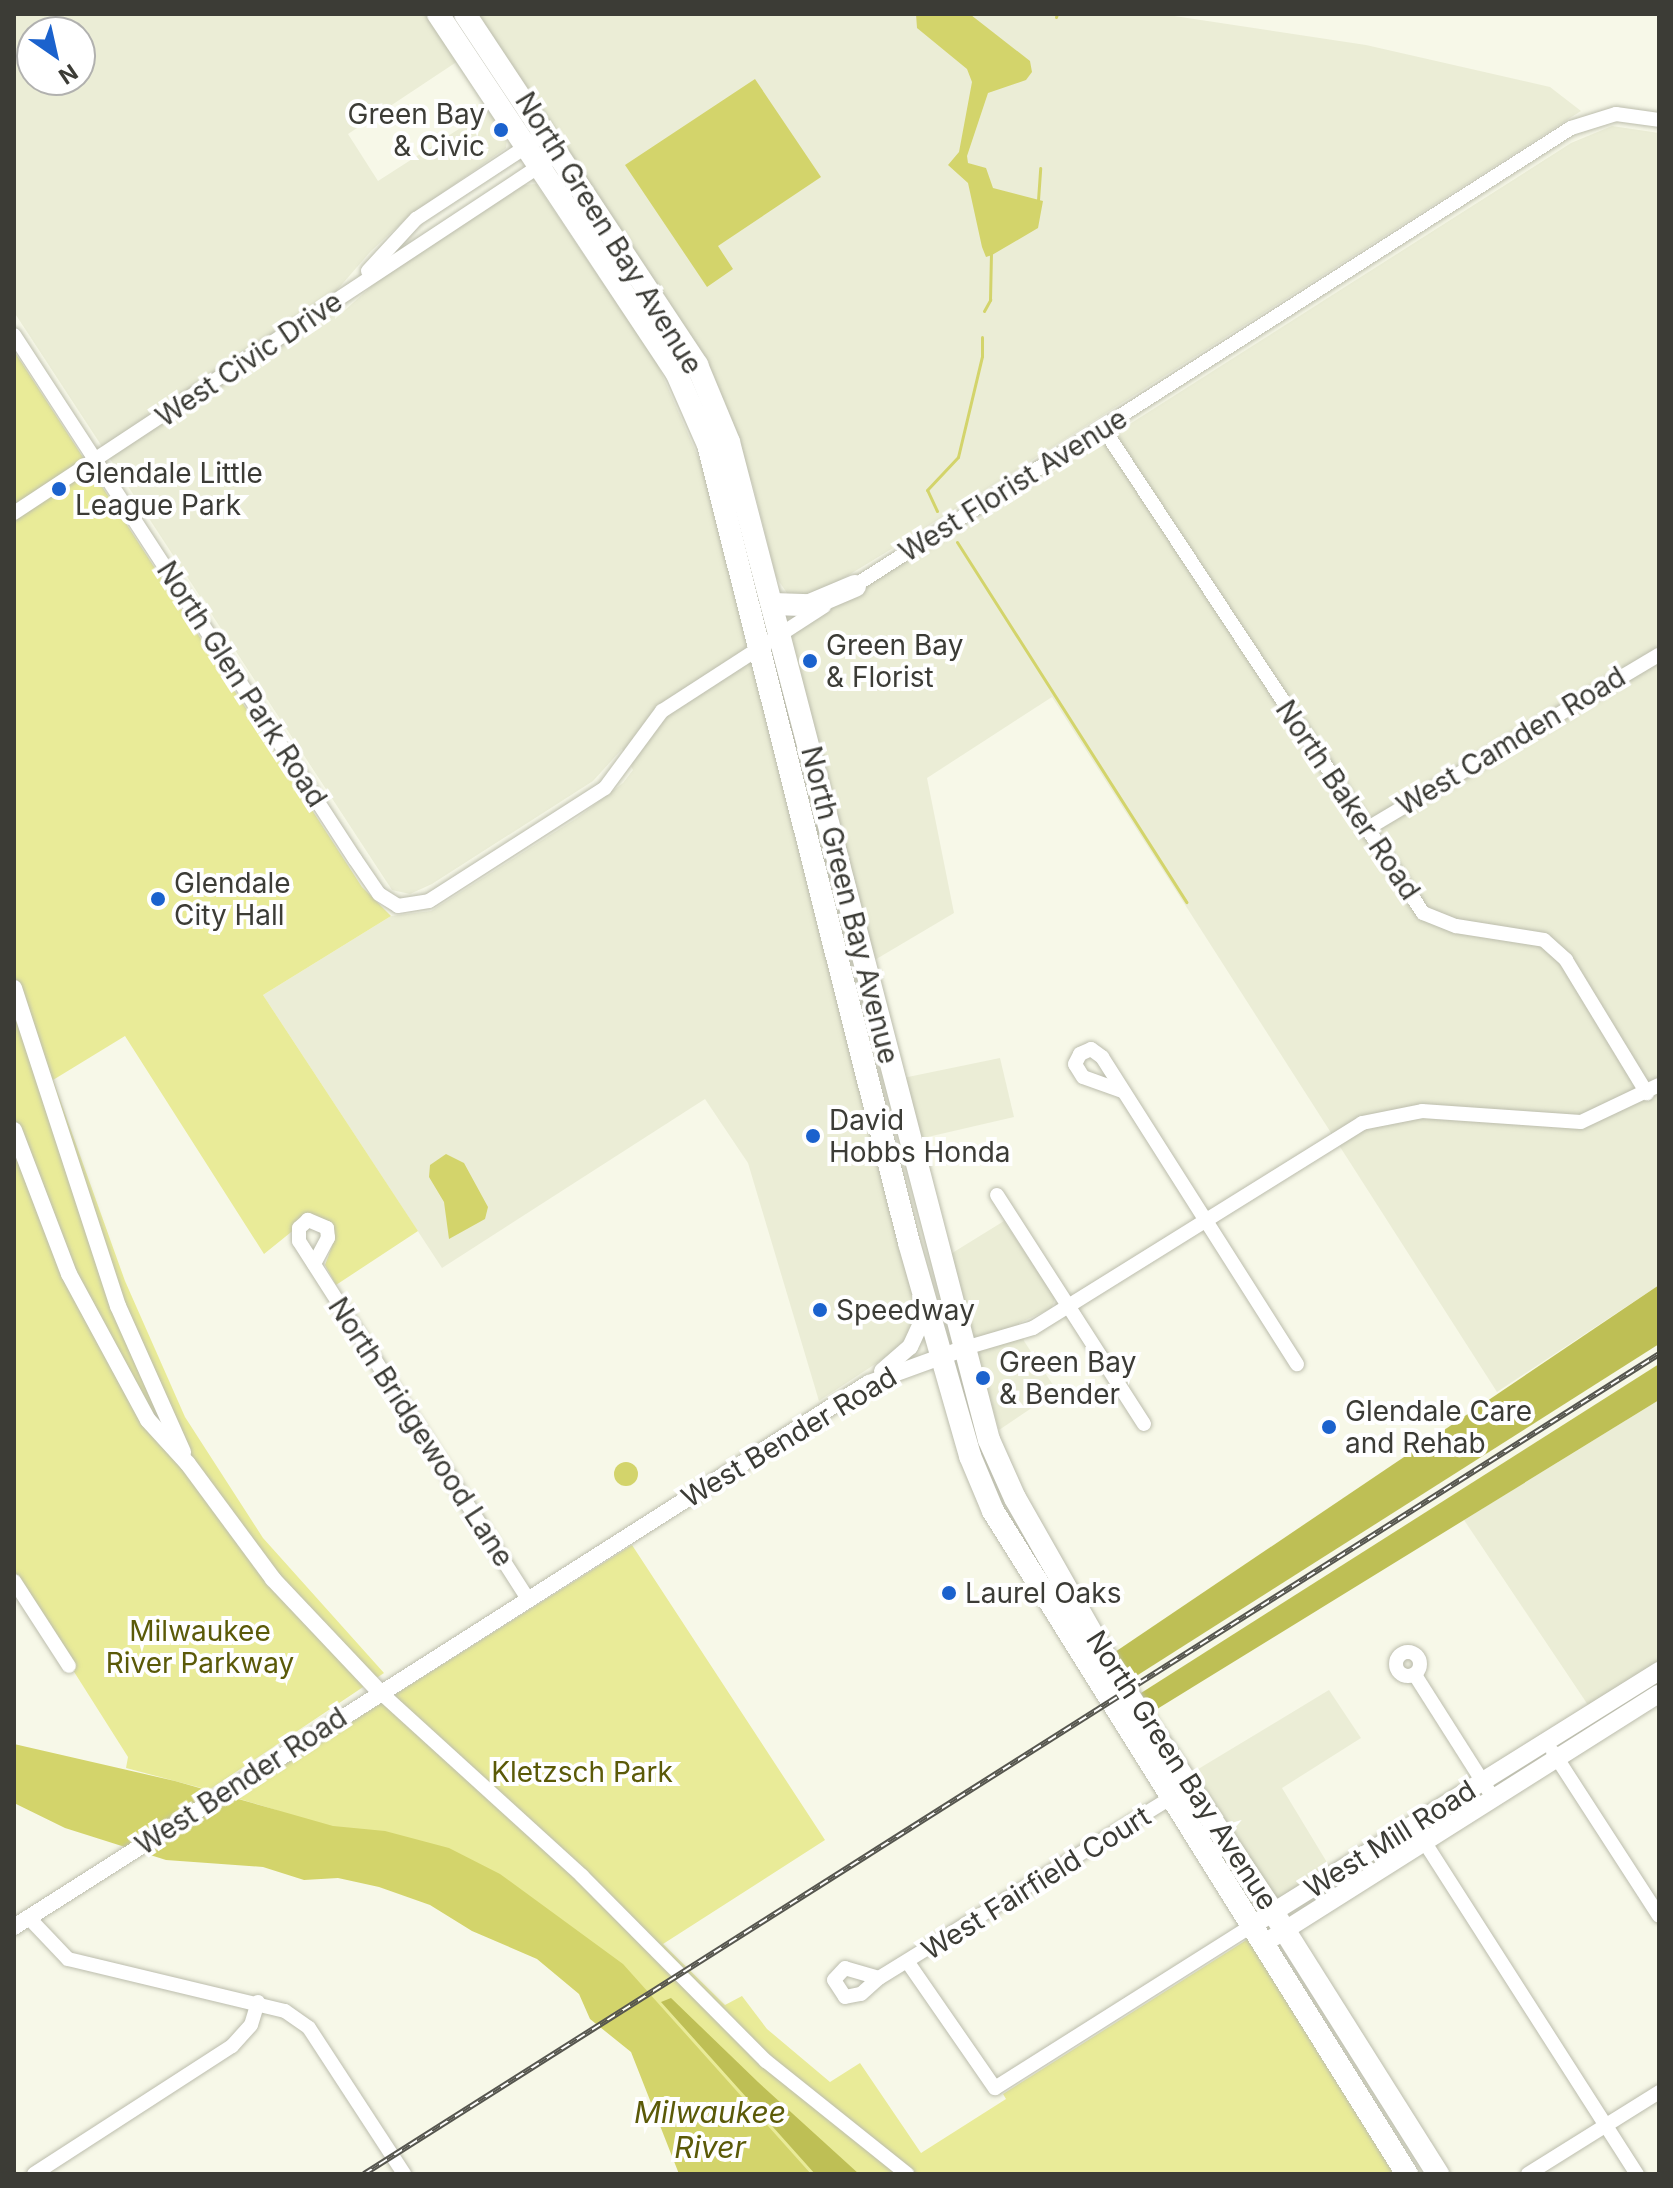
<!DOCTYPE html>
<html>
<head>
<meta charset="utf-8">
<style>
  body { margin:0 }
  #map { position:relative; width:1673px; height:2188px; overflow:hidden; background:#f7f8e8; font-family:Inter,sans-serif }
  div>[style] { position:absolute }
  .built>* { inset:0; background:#ebedd6 }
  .green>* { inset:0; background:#e9eb98 }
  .forest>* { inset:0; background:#bebf55 }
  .water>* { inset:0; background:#d3d46b }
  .round { border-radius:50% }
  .stream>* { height:3px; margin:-1.5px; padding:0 1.5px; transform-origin:1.5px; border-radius:1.5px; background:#d3d46b }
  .roads { filter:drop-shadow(0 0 2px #bcbdad) drop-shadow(0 0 2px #bcbdad) }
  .minor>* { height:14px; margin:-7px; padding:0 7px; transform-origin:7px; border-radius:7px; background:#fff }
  .minor>.ring { margin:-7px; padding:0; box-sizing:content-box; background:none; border:14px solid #fff; border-radius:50% }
  .tertiary>* { height:16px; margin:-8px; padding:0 8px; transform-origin:8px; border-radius:8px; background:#fff }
  .secondary>* { height:18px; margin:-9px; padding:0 9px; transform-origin:9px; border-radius:9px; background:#fff }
  .primary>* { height:22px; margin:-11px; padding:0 11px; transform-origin:11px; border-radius:11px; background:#fff }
  .rail>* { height:6px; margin-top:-3px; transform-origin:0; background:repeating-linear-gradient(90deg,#fff 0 9px,#56564f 0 18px); box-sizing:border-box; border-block:2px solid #56564f }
  .dots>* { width:22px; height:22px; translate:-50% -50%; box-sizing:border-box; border:4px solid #fff; border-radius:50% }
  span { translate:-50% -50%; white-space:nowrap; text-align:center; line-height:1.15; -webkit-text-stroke:8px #fff; paint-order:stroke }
  .poi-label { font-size:28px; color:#3c3c36 }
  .right { translate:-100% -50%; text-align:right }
  .left { translate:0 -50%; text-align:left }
  .street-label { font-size:28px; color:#3c3c36 }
  .park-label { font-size:28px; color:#5b5a08 }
  .water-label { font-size:30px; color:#5b5a08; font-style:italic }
  .frame { position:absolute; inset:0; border:16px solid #3c3c36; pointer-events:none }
  .north { position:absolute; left:16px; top:16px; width:80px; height:80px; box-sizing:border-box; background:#fff; border:2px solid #b1b1af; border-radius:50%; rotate:146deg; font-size:22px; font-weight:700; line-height:32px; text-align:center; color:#3c3c36 }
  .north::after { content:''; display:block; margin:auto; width:28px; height:36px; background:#1b62cd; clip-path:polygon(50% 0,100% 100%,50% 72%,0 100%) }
</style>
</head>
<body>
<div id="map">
  <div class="built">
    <div style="clip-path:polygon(evenodd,14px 14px,430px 14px,458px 61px,348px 134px,378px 181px,490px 109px,507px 137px,506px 148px,408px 217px,371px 251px,337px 290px,335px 319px,383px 276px,523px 185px,536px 184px,657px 363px,706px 475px,919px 1301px,917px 1326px,898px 1349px,819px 1401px,748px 1163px,705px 1099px,442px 1268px,263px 995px,391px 916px,431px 911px,577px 818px,623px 783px,633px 770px,622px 749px,593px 781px,432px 884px,410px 894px,392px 890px,14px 312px,14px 14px,32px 32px,80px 32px,80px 80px,32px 80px,32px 32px)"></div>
    <div style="clip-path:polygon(475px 14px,1161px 14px,1366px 45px,1550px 87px,1581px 111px,903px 542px,814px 596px,789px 596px,776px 577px,753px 485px,708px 368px)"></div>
    <div style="clip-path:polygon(1612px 126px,1659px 133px,1659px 1285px,1497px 1392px,1052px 697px,927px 778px,954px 913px,873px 961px,781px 633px,855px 586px,951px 538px,1571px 143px)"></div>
    <div style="clip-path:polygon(1000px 1058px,1014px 1117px,919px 1139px,903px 1078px)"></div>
    <div style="clip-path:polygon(1004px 1221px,1055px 1298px,1052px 1308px,1019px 1323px,1024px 1341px,1057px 1391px,999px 1430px,949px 1255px)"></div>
    <div style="clip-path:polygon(1659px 1400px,1659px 1665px,1590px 1708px,1464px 1520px)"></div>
    <div style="clip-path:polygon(1329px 1690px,1361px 1738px,1282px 1788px,1334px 1874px,1273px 1912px,1185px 1777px)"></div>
  </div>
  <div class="green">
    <div style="clip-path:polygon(14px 351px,362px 887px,391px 916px,263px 995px,418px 1231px,336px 1285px,325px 1265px,334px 1241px,330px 1222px,311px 1216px,264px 1254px,125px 1036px,53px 1080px,125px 1281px,185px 1417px,263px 1538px,384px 1673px,209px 1790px,126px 1768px,128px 1757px,14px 1577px)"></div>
    <div style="clip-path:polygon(632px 1545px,825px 1840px,663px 1944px,725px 2005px,742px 1996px,767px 2029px,830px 2082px,860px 2063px,921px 2153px,1006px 2099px,1003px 2094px,1248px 1939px,1397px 2174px,733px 2174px,595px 1976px,276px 1810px,233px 1797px)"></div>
  </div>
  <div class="forest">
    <div style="clip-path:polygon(1659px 1285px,1659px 1344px,1130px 1680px,1115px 1652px)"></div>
    <div style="clip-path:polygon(1659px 1364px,1659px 1400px,1149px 1714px,1141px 1693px)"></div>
    <div style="clip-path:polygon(671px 1998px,758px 2082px,859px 2174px,815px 2174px,661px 2002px)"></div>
  </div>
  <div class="water">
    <div style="clip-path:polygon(916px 14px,971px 15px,1030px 61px,1032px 72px,1026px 80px,988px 93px,967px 156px,968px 163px,986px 168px,993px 188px,1043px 201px,1038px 228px,992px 255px,986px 257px,982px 247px,968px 183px,948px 165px,959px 152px,972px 82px,967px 69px,917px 28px)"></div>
    <div style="clip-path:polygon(755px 79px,821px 177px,718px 246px,733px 269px,707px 287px,625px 165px)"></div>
    <div style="clip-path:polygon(446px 1154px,464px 1163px,488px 1207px,485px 1219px,449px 1239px,444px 1202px,429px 1177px,430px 1165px)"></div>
    <div class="round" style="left:614px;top:1462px;width:24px;height:24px"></div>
    <div style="clip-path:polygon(14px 1744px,175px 1781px,333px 1826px,385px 1831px,449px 1848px,500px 1874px,623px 1964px,811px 2174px,679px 2174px,631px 2052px,590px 2019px,579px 1994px,537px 1959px,472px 1931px,430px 1905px,379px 1887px,338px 1878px,304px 1880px,263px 1867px,166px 1860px,65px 1828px,14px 1803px)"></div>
  </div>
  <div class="stream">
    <div style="left:1056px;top:17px;width:3px;rotate:-72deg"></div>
    <div style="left:1038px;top:200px;width:32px;rotate:-86deg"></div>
    <div style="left:984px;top:311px;width:13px;rotate:-61deg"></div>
    <div style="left:990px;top:300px;width:46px;rotate:-88.8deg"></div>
    <div style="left:937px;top:511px;width:23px;rotate:-115deg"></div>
    <div style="left:927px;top:490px;width:45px;rotate:-46.8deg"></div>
    <div style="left:958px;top:457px;width:104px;rotate:-76.6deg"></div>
    <div style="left:982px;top:356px;width:19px;rotate:-90deg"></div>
    <div style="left:957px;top:542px;width:427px;rotate:57.5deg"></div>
  </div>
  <div class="roads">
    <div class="minor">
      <div style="left:368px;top:271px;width:71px;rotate:-47.3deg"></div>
      <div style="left:416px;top:219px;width:140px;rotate:-33.3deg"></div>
      <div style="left:14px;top:335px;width:625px;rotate:56.95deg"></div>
      <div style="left:355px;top:859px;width:42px;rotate:55.6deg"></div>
      <div style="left:379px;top:894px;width:22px;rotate:32deg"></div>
      <div style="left:398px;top:906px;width:31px;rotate:-9deg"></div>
      <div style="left:429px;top:901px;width:209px;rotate:-32.7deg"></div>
      <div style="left:605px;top:788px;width:96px;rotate:-53.5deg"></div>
      <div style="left:662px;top:711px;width:193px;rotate:-32.9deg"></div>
      <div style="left:1103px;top:428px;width:581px;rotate:56.58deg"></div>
      <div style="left:1423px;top:913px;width:35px;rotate:22deg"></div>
      <div style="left:1456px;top:926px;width:89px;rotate:9deg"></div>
      <div style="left:1544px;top:940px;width:30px;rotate:42deg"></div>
      <div style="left:1566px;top:960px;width:156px;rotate:58.7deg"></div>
      <div style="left:14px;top:513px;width:635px;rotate:-33.44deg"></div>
      <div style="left:848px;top:590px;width:858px;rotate:-32.58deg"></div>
      <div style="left:1571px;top:128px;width:47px;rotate:-17.3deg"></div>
      <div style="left:1616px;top:114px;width:43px;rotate:7.9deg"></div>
      <div style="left:1365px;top:830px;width:342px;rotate:-30.8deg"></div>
      <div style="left:1122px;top:1091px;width:41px;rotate:-160.3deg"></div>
      <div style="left:1083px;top:1077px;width:15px;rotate:-122deg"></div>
      <div style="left:1075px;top:1064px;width:11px;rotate:-63deg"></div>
      <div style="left:1080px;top:1054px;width:12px;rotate:-24deg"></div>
      <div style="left:1091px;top:1049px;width:14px;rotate:36deg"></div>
      <div style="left:1102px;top:1057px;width:364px;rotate:57.6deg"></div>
      <div style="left:997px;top:1195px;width:272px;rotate:57.3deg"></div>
      <div style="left:314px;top:1264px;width:30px;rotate:-62deg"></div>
      <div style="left:328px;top:1238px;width:10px;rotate:-96deg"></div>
      <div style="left:327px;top:1228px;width:21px;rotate:-157deg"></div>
      <div style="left:308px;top:1220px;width:12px;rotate:138deg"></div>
      <div style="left:299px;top:1228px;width:13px;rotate:90deg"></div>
      <div style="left:299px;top:1241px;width:425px;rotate:57.4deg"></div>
      <div style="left:965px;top:1348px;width:71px;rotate:-16.4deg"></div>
      <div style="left:1033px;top:1328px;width:388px;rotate:-31.9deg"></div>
      <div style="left:1362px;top:1123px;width:61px;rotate:-11.3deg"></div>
      <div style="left:1422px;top:1111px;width:159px;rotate:4deg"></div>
      <div style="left:1581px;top:1122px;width:86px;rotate:-25.4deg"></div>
      <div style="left:14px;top:1581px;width:101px;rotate:57.1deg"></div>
      <div class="ring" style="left:1396px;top:1652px;width:10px;height:10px"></div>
      <div style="left:1415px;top:1675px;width:146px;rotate:57.6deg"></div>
      <div style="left:380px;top:1692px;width:273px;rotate:42.3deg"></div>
      <div style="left:582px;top:1876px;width:261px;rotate:45.2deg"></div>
      <div style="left:766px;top:2061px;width:181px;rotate:38.7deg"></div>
      <div style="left:1553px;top:1752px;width:195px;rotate:57.1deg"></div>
      <div style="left:1420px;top:1835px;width:403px;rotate:57.4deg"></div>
      <div style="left:28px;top:1917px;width:58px;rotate:46.4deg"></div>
      <div style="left:68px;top:1959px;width:223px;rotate:13.5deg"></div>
      <div style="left:285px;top:2011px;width:29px;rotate:35deg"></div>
      <div style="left:309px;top:2028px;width:174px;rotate:56.9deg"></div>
      <div style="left:909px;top:1964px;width:151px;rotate:55.3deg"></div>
      <div style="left:995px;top:2088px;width:303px;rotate:-32.3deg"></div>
      <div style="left:879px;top:1978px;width:35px;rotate:-164deg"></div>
      <div style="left:845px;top:1968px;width:16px;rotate:133deg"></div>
      <div style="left:834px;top:1980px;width:20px;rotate:57deg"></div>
      <div style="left:845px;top:1997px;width:16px;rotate:-11deg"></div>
      <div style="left:861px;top:1994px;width:24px;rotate:-42deg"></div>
      <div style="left:879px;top:1978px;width:350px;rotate:-31.7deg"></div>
      <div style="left:34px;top:2174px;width:236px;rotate:-32.9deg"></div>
      <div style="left:232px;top:2046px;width:28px;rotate:-48deg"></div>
      <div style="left:251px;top:2025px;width:24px;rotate:-73deg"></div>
      <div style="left:1528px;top:2174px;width:155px;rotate:-32deg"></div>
    </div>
    <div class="tertiary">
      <div style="left:14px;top:988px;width:335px;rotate:71.9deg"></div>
      <div style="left:118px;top:1306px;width:160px;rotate:66deg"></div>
      <div style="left:14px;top:1130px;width:154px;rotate:69.1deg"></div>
      <div style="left:69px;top:1274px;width:166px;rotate:61.6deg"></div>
      <div style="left:148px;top:1420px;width:59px;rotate:47.7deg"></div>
      <div style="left:188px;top:1464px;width:143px;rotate:53.5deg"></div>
      <div style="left:273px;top:1579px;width:156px;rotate:46.6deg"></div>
      <div style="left:882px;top:1371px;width:37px;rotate:-41deg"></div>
      <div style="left:910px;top:1347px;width:41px;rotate:-65.3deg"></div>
      <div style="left:14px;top:1927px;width:1013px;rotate:-32.47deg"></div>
      <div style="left:869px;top:1383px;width:102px;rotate:-20deg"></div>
    </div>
    <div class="secondary">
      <div style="left:1251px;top:1926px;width:481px;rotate:-32deg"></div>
      <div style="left:1263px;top:1944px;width:468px;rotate:-32.3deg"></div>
    </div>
    <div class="primary">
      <div style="left:438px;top:14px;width:430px;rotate:56.4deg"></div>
      <div style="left:676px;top:372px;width:80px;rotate:66.3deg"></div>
      <div style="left:708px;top:445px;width:823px;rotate:75.86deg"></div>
      <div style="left:909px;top:1243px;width:222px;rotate:74deg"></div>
      <div style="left:970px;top:1456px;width:60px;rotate:67.3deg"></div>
      <div style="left:993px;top:1511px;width:782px;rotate:58.02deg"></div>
      <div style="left:465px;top:14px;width:421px;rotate:56.5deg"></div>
      <div style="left:697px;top:365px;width:83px;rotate:67.4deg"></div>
      <div style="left:729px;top:442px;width:1031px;rotate:75.4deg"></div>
      <div style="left:989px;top:1440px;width:64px;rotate:65.9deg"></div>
      <div style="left:1015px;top:1498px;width:210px;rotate:60.4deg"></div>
      <div style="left:1119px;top:1681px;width:278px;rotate:56.3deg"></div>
      <div style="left:1273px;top:1912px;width:310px;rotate:57.8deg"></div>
      <div style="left:773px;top:604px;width:37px;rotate:2deg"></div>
      <div style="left:810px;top:605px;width:49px;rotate:-22.9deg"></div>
    </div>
  </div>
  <div class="rail">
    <div style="left:364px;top:2174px;width:1533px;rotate:-32.34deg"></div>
  </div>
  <div class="dots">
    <div style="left:501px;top:130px;background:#1b62cd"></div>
    <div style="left:59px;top:489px;background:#1b62cd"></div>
    <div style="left:810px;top:661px;background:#1b62cd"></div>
    <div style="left:158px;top:899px;background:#1b62cd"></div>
    <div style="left:813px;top:1136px;background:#1b62cd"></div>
    <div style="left:820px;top:1310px;background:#1b62cd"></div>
    <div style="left:983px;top:1378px;background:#1b62cd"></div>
    <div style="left:1329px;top:1427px;background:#1b62cd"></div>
    <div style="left:949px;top:1593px;background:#1b62cd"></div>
  </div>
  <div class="poi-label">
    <span class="right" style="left:485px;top:130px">Green Bay<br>&amp; Civic</span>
    <span class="left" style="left:75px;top:489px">Glendale Little<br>League Park</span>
    <span class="left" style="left:826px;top:661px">Green Bay<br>&amp; Florist</span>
    <span class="left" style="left:174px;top:899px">Glendale<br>City Hall</span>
    <span class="left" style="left:829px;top:1136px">David<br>Hobbs Honda</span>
    <span class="left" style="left:836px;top:1310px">Speedway</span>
    <span class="left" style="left:999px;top:1378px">Green Bay<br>&amp; Bender</span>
    <span class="left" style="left:1345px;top:1427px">Glendale Care<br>and Rehab</span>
    <span class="left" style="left:965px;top:1593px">Laurel Oaks</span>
  </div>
  <div class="street-label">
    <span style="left:609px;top:233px;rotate:58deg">North Green Bay Avenue</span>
    <span style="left:249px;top:359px;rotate:-34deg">West Civic Drive</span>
    <span style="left:1013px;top:485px;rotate:-32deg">West Florist Avenue</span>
    <span style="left:242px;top:684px;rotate:57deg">North Glen Park Road</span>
    <span style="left:1511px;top:741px;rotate:-31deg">West Camden Road</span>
    <span style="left:1348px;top:800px;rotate:56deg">North Baker Road</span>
    <span style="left:850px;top:905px;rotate:76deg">North Green Bay Avenue</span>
    <span style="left:421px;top:1432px;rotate:57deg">North Bridgewood Lane</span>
    <span style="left:789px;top:1437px;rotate:-31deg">West Bender Road</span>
    <span style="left:1182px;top:1770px;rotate:57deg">North Green Bay Avenue</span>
    <span style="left:241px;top:1781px;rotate:-33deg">West Bender Road</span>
    <span style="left:1390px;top:1839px;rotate:-32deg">West Mill Road</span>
    <span style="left:1036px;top:1883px;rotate:-32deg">West Fairfield Court</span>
  </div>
  <div class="park-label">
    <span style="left:200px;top:1647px">Milwaukee<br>River Parkway</span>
    <span style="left:582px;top:1772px">Kletzsch Park</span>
  </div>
  <div class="water-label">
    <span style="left:710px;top:2129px">Milwaukee<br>River</span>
  </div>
  <div class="frame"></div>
  <div class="north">N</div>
</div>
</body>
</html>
